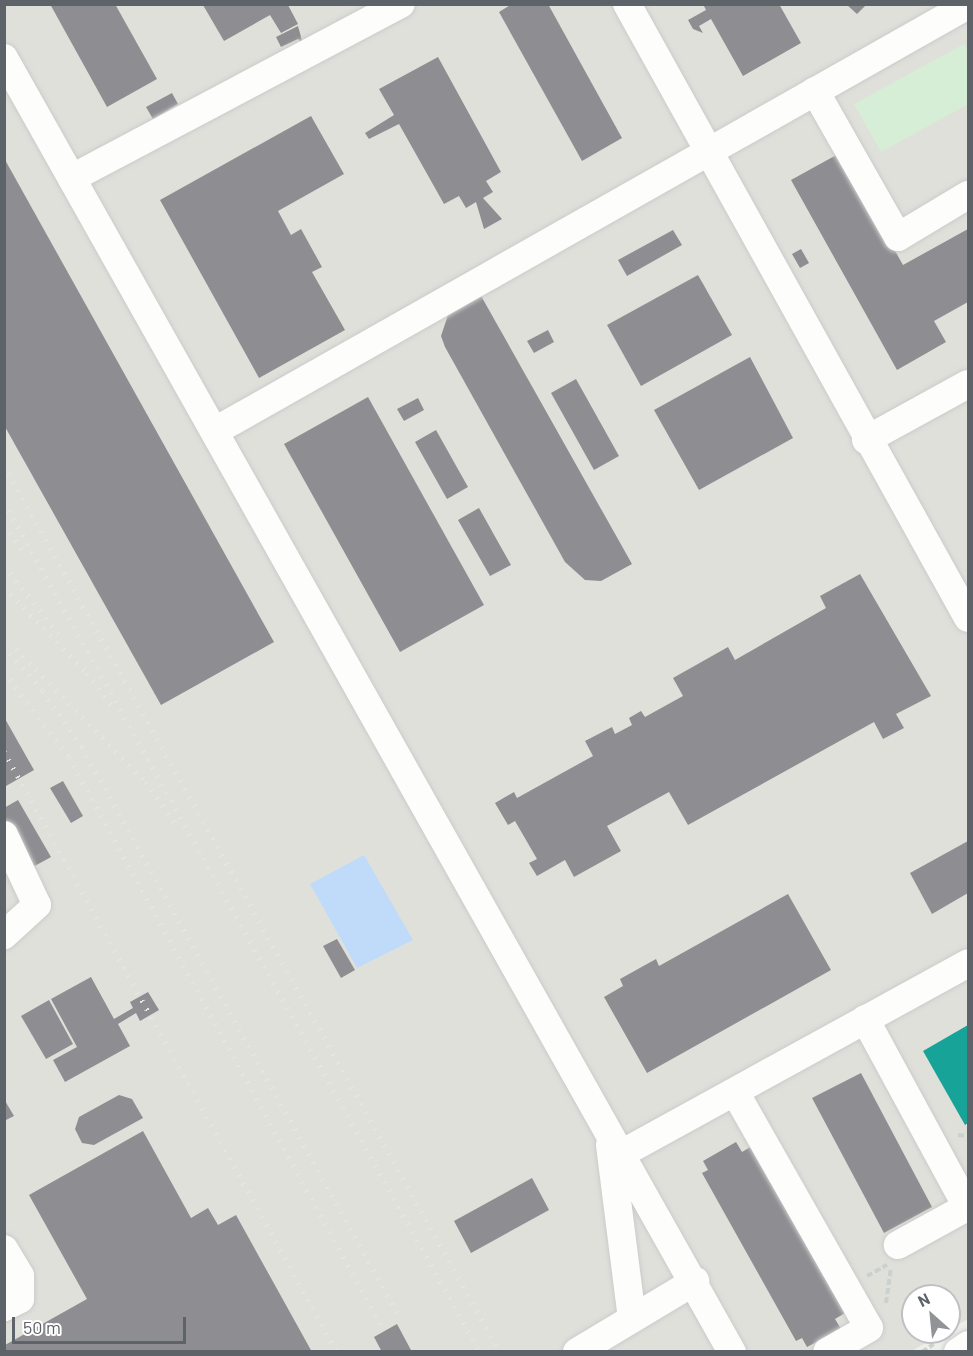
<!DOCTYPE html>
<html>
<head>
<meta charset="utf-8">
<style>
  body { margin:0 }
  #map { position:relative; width:973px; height:1356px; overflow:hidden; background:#efefea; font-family:Barlow,sans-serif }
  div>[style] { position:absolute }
  .industrial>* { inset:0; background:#e0e0db }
  .green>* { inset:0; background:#d6edd6 }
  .water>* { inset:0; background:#bfdbf9 }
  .public>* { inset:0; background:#17a398 }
  .industry>* { inset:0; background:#8d8d92 }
  .path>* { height:4px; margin-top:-2px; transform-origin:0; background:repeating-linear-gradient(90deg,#cbd1ce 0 6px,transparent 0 9px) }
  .roads { filter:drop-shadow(0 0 2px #cbcccb) drop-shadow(0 0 2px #cbcccb) }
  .minor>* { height:28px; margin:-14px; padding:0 14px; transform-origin:14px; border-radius:14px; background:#fdfdfc }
  .rail>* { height:4.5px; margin-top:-2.25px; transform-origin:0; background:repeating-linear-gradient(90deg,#e5e5e4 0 1.5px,transparent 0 9.5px) }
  span { translate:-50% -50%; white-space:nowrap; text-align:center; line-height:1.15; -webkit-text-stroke:6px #fff; paint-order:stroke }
  .frame { position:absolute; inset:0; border:6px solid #5e6269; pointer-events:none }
  .north { position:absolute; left:901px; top:1284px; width:60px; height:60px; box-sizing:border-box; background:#fff; border:2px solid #bfc0c3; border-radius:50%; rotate:333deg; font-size:16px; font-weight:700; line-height:24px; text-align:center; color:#5e6269 }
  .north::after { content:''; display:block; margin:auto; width:21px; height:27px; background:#919396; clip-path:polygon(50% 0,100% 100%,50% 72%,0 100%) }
  .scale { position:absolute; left:12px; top:1317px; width:174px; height:27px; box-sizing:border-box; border:3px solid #5e6269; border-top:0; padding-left:8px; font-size:18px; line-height:21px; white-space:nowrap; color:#5e6269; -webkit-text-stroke:4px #fff; paint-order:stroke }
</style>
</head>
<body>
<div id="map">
  <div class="industrial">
    <div style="clip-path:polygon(5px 5px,968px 5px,968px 1319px,949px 1330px,949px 1296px,913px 1296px,913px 1332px,945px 1332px,910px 1352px,5px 1352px)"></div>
  </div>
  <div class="green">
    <div style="clip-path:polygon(964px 44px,968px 53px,968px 104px,881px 152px,854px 104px)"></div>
  </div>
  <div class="water">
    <div style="clip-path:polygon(364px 855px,413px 940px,357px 968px,310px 884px)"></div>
  </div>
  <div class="public">
    <div style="clip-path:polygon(968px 1025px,968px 1123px,965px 1125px,923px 1051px)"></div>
  </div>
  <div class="industry">
    <div style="clip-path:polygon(50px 4px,115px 4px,157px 79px,107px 107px)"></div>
    <div style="clip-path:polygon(512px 4px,548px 4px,622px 138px,582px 161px,499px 12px)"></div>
    <div style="clip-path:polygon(703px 4px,779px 4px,801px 43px,743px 76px,711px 19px,699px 26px,703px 33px,693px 29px,688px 20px,706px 10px)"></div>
    <div style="clip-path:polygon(867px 4px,857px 14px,847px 5px,849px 4px)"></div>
    <div style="clip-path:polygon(203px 5px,288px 5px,298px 24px,281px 33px,270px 15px,224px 41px)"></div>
    <div style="clip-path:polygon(298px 26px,303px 44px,298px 39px,281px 47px,276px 37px)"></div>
    <div style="clip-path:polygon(438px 57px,501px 172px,486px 181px,493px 192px,483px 198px,502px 219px,484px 229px,476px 202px,466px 208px,459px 196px,444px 204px,399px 124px,369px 139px,365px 133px,394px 115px,379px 89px)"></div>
    <div style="clip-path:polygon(172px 93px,178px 104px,153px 119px,146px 107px)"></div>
    <div style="clip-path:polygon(311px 116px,344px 174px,278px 211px,291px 235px,301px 229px,322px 267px,312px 272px,345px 330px,259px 378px,160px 200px)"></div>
    <div style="clip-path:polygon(840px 153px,903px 265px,968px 229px,968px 302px,934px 321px,946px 342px,897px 370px,791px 180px)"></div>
    <div style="clip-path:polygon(4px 158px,274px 642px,161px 705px,4px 425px)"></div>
    <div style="clip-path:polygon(673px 230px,682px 245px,627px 276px,618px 260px)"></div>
    <div style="clip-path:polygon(801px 249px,809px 263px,800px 268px,792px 254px)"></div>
    <div style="clip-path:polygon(698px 275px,732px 335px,641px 386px,607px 325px)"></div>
    <div style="clip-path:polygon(480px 294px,632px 564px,601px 581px,585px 580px,565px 562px,445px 347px,441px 336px,448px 315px)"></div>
    <div style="clip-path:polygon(548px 330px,554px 342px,534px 353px,527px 341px)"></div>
    <div style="clip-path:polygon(750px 357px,793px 438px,699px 490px,654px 410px)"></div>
    <div style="clip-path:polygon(576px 379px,619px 456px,594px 470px,551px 393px)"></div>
    <div style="clip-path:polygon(368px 397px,484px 605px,400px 652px,284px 444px)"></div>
    <div style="clip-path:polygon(418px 398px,424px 410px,404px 421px,397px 409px)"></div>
    <div style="clip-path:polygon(436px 430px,468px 487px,447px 499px,415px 442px)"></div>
    <div style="clip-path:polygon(479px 508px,511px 565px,490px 576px,458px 520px)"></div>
    <div style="clip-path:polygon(860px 574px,931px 696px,896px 714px,904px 728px,883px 739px,874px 722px,688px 825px,669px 792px,607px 826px,621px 851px,574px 877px,565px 860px,537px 876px,529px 863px,537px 859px,515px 821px,508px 825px,495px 803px,514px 792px,517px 798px,593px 756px,585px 741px,612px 727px,615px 734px,632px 725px,629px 718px,641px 711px,645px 717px,683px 696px,673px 678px,728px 647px,735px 660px,826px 608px,820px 596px)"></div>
    <div style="clip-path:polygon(4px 717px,34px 770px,6px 786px,4px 784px)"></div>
    <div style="clip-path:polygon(63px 781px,83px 816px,71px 823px,50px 788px)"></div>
    <div style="clip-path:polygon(18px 800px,51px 857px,31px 868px,4px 823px,4px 808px)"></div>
    <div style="clip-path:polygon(968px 841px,968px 893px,932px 914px,910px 873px)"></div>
    <div style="clip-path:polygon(788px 894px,831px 970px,647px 1073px,604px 997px,623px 986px,620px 979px,656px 959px,659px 966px)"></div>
    <div style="clip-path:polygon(337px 939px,355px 970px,341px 978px,323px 946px)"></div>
    <div style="clip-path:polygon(91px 977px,114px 1019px,133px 1008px,130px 1002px,148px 992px,159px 1010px,140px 1021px,136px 1013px,118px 1024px,130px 1046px,65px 1082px,53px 1060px,77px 1047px,51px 999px)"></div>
    <div style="clip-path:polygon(49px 1000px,73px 1044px,46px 1059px,21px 1016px)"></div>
    <div style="clip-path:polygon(861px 1073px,932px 1207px,884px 1233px,812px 1098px)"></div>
    <div style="clip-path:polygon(119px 1095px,132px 1099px,143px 1118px,94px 1145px,82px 1143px,75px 1129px,79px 1117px)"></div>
    <div style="clip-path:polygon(4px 1099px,14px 1116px,4px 1121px)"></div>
    <div style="clip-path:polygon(143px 1131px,191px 1218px,208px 1208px,218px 1225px,236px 1215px,312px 1352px,5px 1352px,5px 1345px,87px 1299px,29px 1195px)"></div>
    <div style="clip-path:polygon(736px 1142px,742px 1152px,752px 1146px,845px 1313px,835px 1319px,841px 1329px,807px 1347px,802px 1338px,796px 1341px,702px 1173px,708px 1170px,703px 1161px)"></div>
    <div style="clip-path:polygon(532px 1178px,549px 1210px,471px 1253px,454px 1221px)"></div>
    <div style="clip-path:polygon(397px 1324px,412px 1352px,382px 1352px,374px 1337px)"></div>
  </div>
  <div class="path">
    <div style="left:958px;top:1135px;width:10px;rotate:6deg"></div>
    <div style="left:867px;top:1276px;width:23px;rotate:-29deg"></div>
    <div style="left:886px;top:1303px;width:34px;rotate:-82deg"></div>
    <div style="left:922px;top:1352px;width:14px;rotate:-34deg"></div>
  </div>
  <div class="roads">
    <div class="minor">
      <div style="left:627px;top:4px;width:702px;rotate:60.95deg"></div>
      <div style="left:4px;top:58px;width:1485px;rotate:60.64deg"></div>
      <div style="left:815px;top:91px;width:168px;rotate:60.4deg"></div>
      <div style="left:898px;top:237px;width:82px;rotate:-31deg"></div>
      <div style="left:72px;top:178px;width:372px;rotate:-27.9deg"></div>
      <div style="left:215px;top:431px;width:865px;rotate:-29.5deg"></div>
      <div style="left:866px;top:440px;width:116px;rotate:-28.8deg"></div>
      <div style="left:4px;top:835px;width:77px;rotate:64.8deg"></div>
      <div style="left:37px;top:905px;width:45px;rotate:137.7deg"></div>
      <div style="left:865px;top:1019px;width:214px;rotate:61.5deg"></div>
      <div style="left:967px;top:1207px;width:79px;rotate:151.2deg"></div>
      <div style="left:735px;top:1092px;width:271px;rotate:60.4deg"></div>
      <div style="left:869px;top:1328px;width:48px;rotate:150.3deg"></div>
      <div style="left:610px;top:1145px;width:175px;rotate:82.8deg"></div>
      <div style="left:621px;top:1154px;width:396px;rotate:-28.8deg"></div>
      <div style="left:4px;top:1249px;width:31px;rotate:59deg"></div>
      <div style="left:20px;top:1276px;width:23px;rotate:90deg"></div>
      <div style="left:20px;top:1299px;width:18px;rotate:153deg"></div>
      <div style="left:577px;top:1352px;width:138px;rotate:-31deg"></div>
      <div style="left:958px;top:1352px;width:12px;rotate:-35deg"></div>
    </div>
  </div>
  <div class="rail">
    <div style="left:4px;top:465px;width:1016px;rotate:60.79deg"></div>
    <div style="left:4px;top:502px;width:974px;rotate:60.75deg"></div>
    <div style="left:4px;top:525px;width:34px;rotate:53deg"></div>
    <div style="left:4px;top:566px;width:90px;rotate:50.8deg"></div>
    <div style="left:4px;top:587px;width:120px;rotate:46deg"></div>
    <div style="left:87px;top:673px;width:40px;rotate:53deg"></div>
    <div style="left:4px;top:646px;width:60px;rotate:49.1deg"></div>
    <div style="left:43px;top:691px;width:68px;rotate:55.1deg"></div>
    <div style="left:82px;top:747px;width:649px;rotate:60.87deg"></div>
    <div style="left:16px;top:649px;width:186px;rotate:45.7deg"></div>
    <div style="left:146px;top:782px;width:50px;rotate:54.7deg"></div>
    <div style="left:4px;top:672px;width:107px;rotate:52.6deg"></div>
    <div style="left:69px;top:757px;width:650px;rotate:61.23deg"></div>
    <div style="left:4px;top:751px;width:687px;rotate:61.01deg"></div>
  </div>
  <div class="frame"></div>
  <div class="north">N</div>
  <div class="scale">50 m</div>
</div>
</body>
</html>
